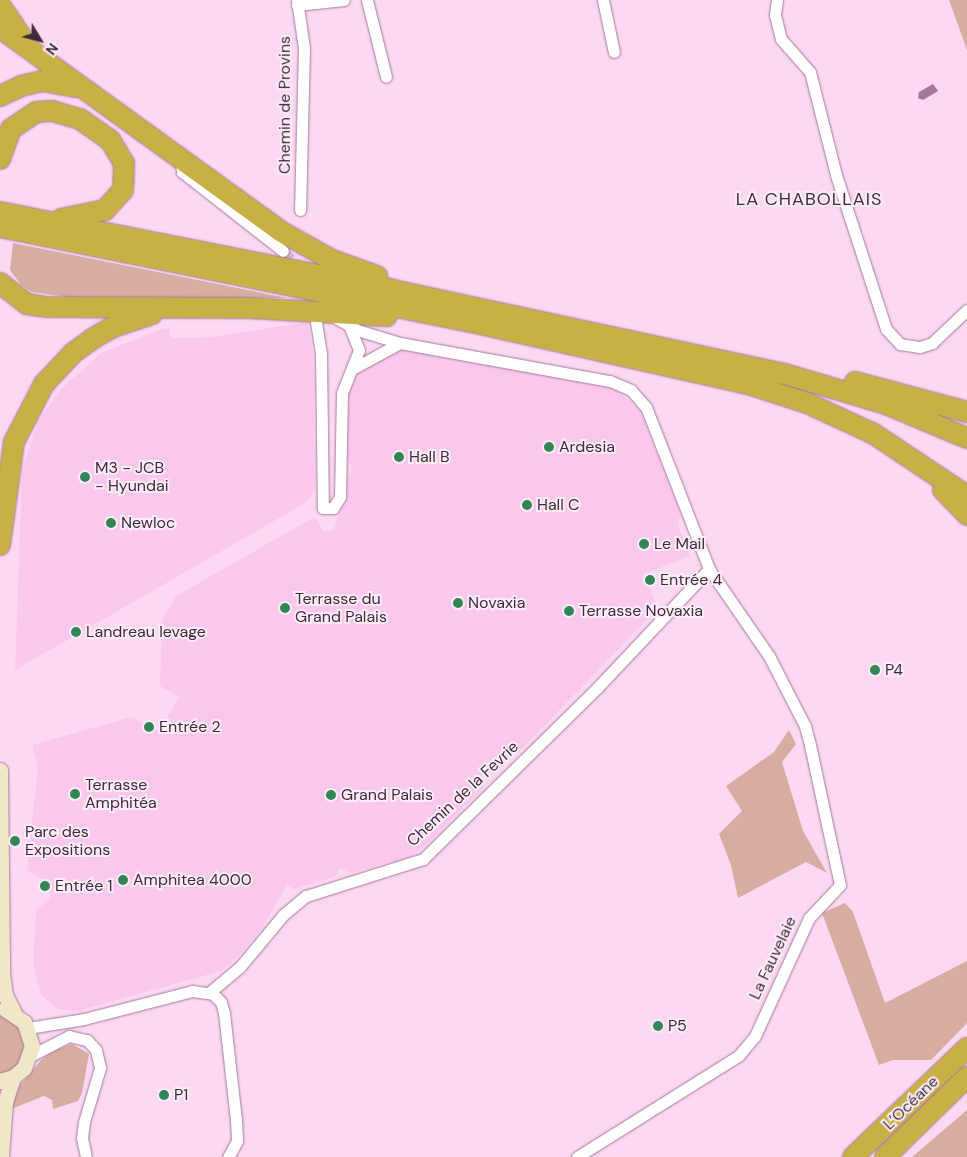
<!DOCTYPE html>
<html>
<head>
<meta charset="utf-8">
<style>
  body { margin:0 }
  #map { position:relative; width:967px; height:1157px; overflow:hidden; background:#fcd8f2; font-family:"DM Sans",sans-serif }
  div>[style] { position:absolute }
  .built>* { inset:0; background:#fbc8ed }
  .green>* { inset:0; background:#d8ada1 }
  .water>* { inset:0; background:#a8759b }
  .minor-tunnel>* { height:11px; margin-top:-5.5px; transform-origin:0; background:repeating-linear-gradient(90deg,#d6b6cd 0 11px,transparent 0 16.5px) }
  .roads { filter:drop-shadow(0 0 1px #a37a99) drop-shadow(0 0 1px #a37a99) }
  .minor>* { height:11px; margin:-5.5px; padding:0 5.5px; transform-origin:5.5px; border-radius:5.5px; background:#fff }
  .secondary>* { height:15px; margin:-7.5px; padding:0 7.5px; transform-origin:7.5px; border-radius:7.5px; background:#efe7c7 }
  .motorway>* { height:20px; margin:-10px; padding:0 10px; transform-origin:10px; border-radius:10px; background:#c9b044 }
  .dots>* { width:14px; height:14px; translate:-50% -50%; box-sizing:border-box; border:2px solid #feecf9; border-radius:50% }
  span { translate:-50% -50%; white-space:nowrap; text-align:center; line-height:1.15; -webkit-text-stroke:4px #feecf9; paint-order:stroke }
  .street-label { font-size:16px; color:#3d2c39 }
  .poi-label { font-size:16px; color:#3d2c39 }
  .left { translate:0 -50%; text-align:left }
  .neighbourhood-label { font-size:18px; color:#3d2c39; letter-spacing:1px }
  .north { position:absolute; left:15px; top:15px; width:50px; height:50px; -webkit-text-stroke:4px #feecf9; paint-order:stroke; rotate:127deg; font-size:14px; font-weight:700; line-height:20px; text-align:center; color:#3d2c39 }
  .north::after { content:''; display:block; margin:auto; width:18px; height:22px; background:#3d2c39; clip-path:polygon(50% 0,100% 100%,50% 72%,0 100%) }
</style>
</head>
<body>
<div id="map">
  <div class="built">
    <div style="clip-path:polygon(308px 322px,313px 355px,315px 487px,311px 497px,302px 505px,15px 670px,22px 469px,39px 419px,60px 390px,101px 353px,159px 330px,169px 328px,171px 338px,212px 337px)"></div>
    <div style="clip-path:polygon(400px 348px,616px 389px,639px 409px,681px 513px,678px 527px,690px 556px,644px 574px,658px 608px,518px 753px,506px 750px,481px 774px,484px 787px,425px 846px,412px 856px,350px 873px,340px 868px,335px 877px,294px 889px,287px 885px,262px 928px,237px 958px,221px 971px,78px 1011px,57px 1009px,41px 995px,33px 963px,36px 910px,51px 897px,41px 878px,27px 870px,38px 766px,32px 745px,132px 717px,159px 732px,179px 697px,160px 686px,162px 620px,176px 596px,309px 520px,316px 518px,323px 531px,334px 530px,352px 467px,347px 459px,348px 396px,352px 380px,364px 367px)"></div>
  </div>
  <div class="green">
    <div style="clip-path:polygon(949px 0,967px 0,967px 50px)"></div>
    <div style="clip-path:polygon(13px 243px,287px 298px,75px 298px,32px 292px,21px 285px,10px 270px)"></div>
    <div style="clip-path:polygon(789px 730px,796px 744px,782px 762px,803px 831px,827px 873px,806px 862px,738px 898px,731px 865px,719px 834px,742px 811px,726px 786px,774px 752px)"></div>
    <div style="clip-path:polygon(845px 903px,853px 912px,885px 1003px,967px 961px,967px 1023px,931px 1060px,893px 1060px,879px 1065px,822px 913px)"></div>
    <div style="clip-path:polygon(0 1014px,10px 1017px,24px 1034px,24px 1056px,14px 1069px,0 1075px)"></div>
    <div style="clip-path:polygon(72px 1044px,89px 1054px,82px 1093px,78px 1101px,53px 1109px,52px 1100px,44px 1096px,11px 1109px,17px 1089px,41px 1060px,53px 1051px)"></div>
    <div style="clip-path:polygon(967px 1110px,967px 1157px,912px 1157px)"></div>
  </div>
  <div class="water">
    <div style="clip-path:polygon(933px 84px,938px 91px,923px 100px,918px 98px,919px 92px)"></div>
  </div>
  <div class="minor-tunnel">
    <div style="left:283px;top:251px;width:30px;rotate:46deg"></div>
  </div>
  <div class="roads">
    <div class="minor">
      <div style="left:297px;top:0;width:49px;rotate:81.7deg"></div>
      <div style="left:304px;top:48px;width:162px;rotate:91.4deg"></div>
      <div style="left:367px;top:0;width:79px;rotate:76.1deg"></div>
      <div style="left:603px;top:0;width:53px;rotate:78.1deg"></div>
      <div style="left:777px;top:0;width:15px;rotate:98deg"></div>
      <div style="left:775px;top:15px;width:25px;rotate:76deg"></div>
      <div style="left:781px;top:39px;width:44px;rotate:48.7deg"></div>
      <div style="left:810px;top:72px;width:106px;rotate:75.8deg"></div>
      <div style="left:836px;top:175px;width:162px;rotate:72deg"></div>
      <div style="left:886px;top:329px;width:21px;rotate:47deg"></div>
      <div style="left:900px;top:344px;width:20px;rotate:9deg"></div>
      <div style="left:920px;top:347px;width:13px;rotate:-18deg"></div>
      <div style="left:932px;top:343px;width:48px;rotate:-43.3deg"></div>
      <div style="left:297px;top:5px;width:47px;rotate:-6.1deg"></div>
      <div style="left:181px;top:162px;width:10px;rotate:84deg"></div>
      <div style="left:182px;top:172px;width:128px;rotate:38deg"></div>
      <div style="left:334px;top:317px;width:26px;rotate:29deg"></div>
      <div style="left:357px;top:330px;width:45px;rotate:16.8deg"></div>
      <div style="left:400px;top:343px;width:213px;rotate:10.3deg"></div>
      <div style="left:610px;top:381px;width:23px;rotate:23deg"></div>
      <div style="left:631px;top:390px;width:23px;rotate:49deg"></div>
      <div style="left:646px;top:407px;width:174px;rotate:68.7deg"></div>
      <div style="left:709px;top:569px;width:106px;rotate:55.4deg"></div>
      <div style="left:769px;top:656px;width:79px;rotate:62.8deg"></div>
      <div style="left:805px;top:726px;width:20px;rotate:75deg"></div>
      <div style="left:810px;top:745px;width:143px;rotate:77.9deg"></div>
      <div style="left:840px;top:885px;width:45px;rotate:133.2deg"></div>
      <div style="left:809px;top:918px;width:130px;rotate:114.6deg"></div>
      <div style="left:755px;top:1036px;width:26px;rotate:130deg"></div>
      <div style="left:738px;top:1056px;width:190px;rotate:147.9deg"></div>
      <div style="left:316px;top:322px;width:31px;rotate:81deg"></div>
      <div style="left:321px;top:353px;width:155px;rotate:89.3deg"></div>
      <div style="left:323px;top:508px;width:10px"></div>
      <div style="left:333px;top:508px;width:13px;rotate:-58deg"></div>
      <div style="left:340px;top:497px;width:104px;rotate:-88.9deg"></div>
      <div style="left:342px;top:393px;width:46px;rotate:-68.4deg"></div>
      <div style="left:359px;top:350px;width:27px;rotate:-112deg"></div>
      <div style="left:354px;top:368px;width:52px;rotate:-28.5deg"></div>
      <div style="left:210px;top:992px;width:38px;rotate:-40deg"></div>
      <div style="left:239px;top:968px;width:69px;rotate:-50.3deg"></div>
      <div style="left:283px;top:915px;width:30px;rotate:-40deg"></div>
      <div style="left:306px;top:896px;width:123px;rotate:-17.5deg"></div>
      <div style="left:423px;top:859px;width:244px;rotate:-44.5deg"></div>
      <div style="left:597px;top:688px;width:163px;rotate:-46.7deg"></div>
      <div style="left:28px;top:1028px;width:57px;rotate:-9.1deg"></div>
      <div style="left:84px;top:1019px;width:112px;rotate:-14.5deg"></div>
      <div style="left:192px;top:991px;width:21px;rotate:8deg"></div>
      <div style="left:213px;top:994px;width:11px;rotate:45deg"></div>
      <div style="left:221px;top:1002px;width:11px;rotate:75deg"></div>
      <div style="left:224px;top:1013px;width:108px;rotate:83.6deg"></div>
      <div style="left:236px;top:1120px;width:21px;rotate:87deg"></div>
      <div style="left:237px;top:1141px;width:18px;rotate:119deg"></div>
      <div style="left:30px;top:1056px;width:44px;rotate:-27.1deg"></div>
      <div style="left:69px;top:1036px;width:18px;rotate:13deg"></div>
      <div style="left:87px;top:1040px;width:13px;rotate:48deg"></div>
      <div style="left:96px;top:1050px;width:18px;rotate:77deg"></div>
      <div style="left:100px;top:1068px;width:56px;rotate:106.5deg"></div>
      <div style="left:84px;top:1122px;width:16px;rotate:97deg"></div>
      <div style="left:82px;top:1138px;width:19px;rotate:78deg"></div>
    </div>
    <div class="secondary">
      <div style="left:0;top:770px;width:203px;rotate:89.4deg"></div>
      <div style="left:2px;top:973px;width:22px;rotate:82deg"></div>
      <div style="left:5px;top:995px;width:20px;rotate:63deg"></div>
      <div style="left:0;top:1081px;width:14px;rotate:-17deg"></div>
      <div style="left:13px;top:1077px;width:14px;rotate:-39deg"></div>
      <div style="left:24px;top:1068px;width:23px;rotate:-70deg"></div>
      <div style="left:32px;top:1046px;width:25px;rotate:-108deg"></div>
      <div style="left:24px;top:1022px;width:23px;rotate:-146deg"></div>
      <div style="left:1px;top:1157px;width:55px;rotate:-85.8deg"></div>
      <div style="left:5px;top:1102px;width:26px;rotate:-72deg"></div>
    </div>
    <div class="motorway">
      <div style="left:0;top:5px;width:37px;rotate:56deg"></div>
      <div style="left:0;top:28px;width:346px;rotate:35.9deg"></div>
      <div style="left:280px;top:231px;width:60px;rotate:29.1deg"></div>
      <div style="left:332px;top:260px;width:48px;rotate:19.6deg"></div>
      <div style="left:0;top:96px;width:23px;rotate:-25deg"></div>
      <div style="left:21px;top:86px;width:22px;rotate:-13deg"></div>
      <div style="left:42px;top:81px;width:35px;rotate:10deg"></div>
      <div style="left:0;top:159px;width:32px;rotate:-70deg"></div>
      <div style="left:11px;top:129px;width:30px;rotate:-34deg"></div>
      <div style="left:36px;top:112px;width:16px;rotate:-4deg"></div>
      <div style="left:52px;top:111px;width:29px;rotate:16deg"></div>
      <div style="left:80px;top:119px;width:37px;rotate:35deg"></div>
      <div style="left:110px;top:140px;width:27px;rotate:59deg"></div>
      <div style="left:124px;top:163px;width:27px;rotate:92deg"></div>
      <div style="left:123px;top:190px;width:27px;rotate:132deg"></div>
      <div style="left:105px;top:210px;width:45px;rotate:168.4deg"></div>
      <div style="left:0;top:212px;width:401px;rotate:11.2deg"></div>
      <div style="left:393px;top:290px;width:401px;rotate:12.1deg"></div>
      <div style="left:785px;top:374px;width:105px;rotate:16.5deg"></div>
      <div style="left:886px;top:404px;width:88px;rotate:22.8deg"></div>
      <div style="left:0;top:227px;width:490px;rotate:11.4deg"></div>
      <div style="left:480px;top:324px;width:271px;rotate:12.6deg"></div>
      <div style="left:745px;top:383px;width:65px;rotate:17.9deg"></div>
      <div style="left:807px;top:403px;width:74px;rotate:24.8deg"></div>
      <div style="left:874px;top:434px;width:112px;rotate:33.7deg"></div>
      <div style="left:0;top:283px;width:34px;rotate:38deg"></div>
      <div style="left:27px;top:304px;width:19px;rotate:9deg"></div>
      <div style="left:46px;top:307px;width:203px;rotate:0.3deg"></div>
      <div style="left:249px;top:308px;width:138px;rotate:3.3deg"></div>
      <div style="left:855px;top:382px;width:116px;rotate:15deg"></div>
      <div style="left:943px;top:490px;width:35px;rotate:46deg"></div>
      <div style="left:0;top:545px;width:104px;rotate:-82.3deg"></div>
      <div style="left:14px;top:442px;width:65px;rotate:-62.7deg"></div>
      <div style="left:44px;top:384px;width:42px;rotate:-46.9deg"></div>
      <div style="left:73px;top:353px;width:24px;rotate:-36deg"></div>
      <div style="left:92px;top:339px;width:24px;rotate:-30deg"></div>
      <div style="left:113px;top:327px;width:41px;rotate:-18.4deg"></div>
      <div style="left:853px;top:1157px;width:158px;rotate:-43.7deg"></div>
      <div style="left:885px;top:1157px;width:115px;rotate:-44.3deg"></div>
    </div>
  </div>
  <div class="dots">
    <div style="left:549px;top:447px;background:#328557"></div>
    <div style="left:399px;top:457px;background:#328557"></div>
    <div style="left:85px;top:477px;background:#328557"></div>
    <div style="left:527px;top:505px;background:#328557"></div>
    <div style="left:111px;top:523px;background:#328557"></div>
    <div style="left:644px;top:544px;background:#328557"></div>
    <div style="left:650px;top:580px;background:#328557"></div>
    <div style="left:458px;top:603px;background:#328557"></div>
    <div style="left:285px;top:608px;background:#328557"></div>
    <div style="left:569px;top:611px;background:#328557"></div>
    <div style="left:76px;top:632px;background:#328557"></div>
    <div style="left:875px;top:670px;background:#328557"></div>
    <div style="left:149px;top:727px;background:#328557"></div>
    <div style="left:75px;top:794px;background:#328557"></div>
    <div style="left:331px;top:795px;background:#328557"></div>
    <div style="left:15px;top:841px;background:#328557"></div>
    <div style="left:123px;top:880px;background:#328557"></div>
    <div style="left:45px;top:886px;background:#328557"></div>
    <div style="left:658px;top:1026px;background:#328557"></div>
    <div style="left:164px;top:1095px;background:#328557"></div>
  </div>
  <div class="street-label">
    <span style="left:285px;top:105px;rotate:-90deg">Chemin de Provins</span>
    <span style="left:463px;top:794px;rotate:-43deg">Chemin de la Fevrie</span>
    <span style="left:773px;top:958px;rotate:-65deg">La Fauvelaie</span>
    <span style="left:911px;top:1103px;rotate:-44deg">L’Océane</span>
  </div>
  <div class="poi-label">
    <span class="left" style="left:559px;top:447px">Ardesia</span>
    <span class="left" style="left:409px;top:457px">Hall B</span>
    <span class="left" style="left:95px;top:477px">M3 - JCB<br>- Hyundai</span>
    <span class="left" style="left:537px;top:505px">Hall C</span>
    <span class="left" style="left:121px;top:523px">Newloc</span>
    <span class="left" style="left:654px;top:544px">Le Mail</span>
    <span class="left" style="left:660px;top:580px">Entrée 4</span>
    <span class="left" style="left:295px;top:608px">Terrasse du<br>Grand Palais</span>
    <span class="left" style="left:468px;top:603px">Novaxia</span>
    <span class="left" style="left:579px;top:611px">Terrasse Novaxia</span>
    <span class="left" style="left:86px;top:632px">Landreau levage</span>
    <span class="left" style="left:885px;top:670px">P4</span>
    <span class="left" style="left:159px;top:727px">Entrée 2</span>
    <span class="left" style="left:85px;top:794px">Terrasse<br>Amphitéa</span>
    <span class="left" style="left:341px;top:795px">Grand Palais</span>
    <span class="left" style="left:25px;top:841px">Parc des<br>Expositions</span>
    <span class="left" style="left:133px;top:880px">Amphitea 4000</span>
    <span class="left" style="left:55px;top:886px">Entrée 1</span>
    <span class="left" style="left:668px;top:1026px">P5</span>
    <span class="left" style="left:174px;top:1095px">P1</span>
  </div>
  <div class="neighbourhood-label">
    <span style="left:809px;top:199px">LA CHABOLLAIS</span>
  </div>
  <div class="north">N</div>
</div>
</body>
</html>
